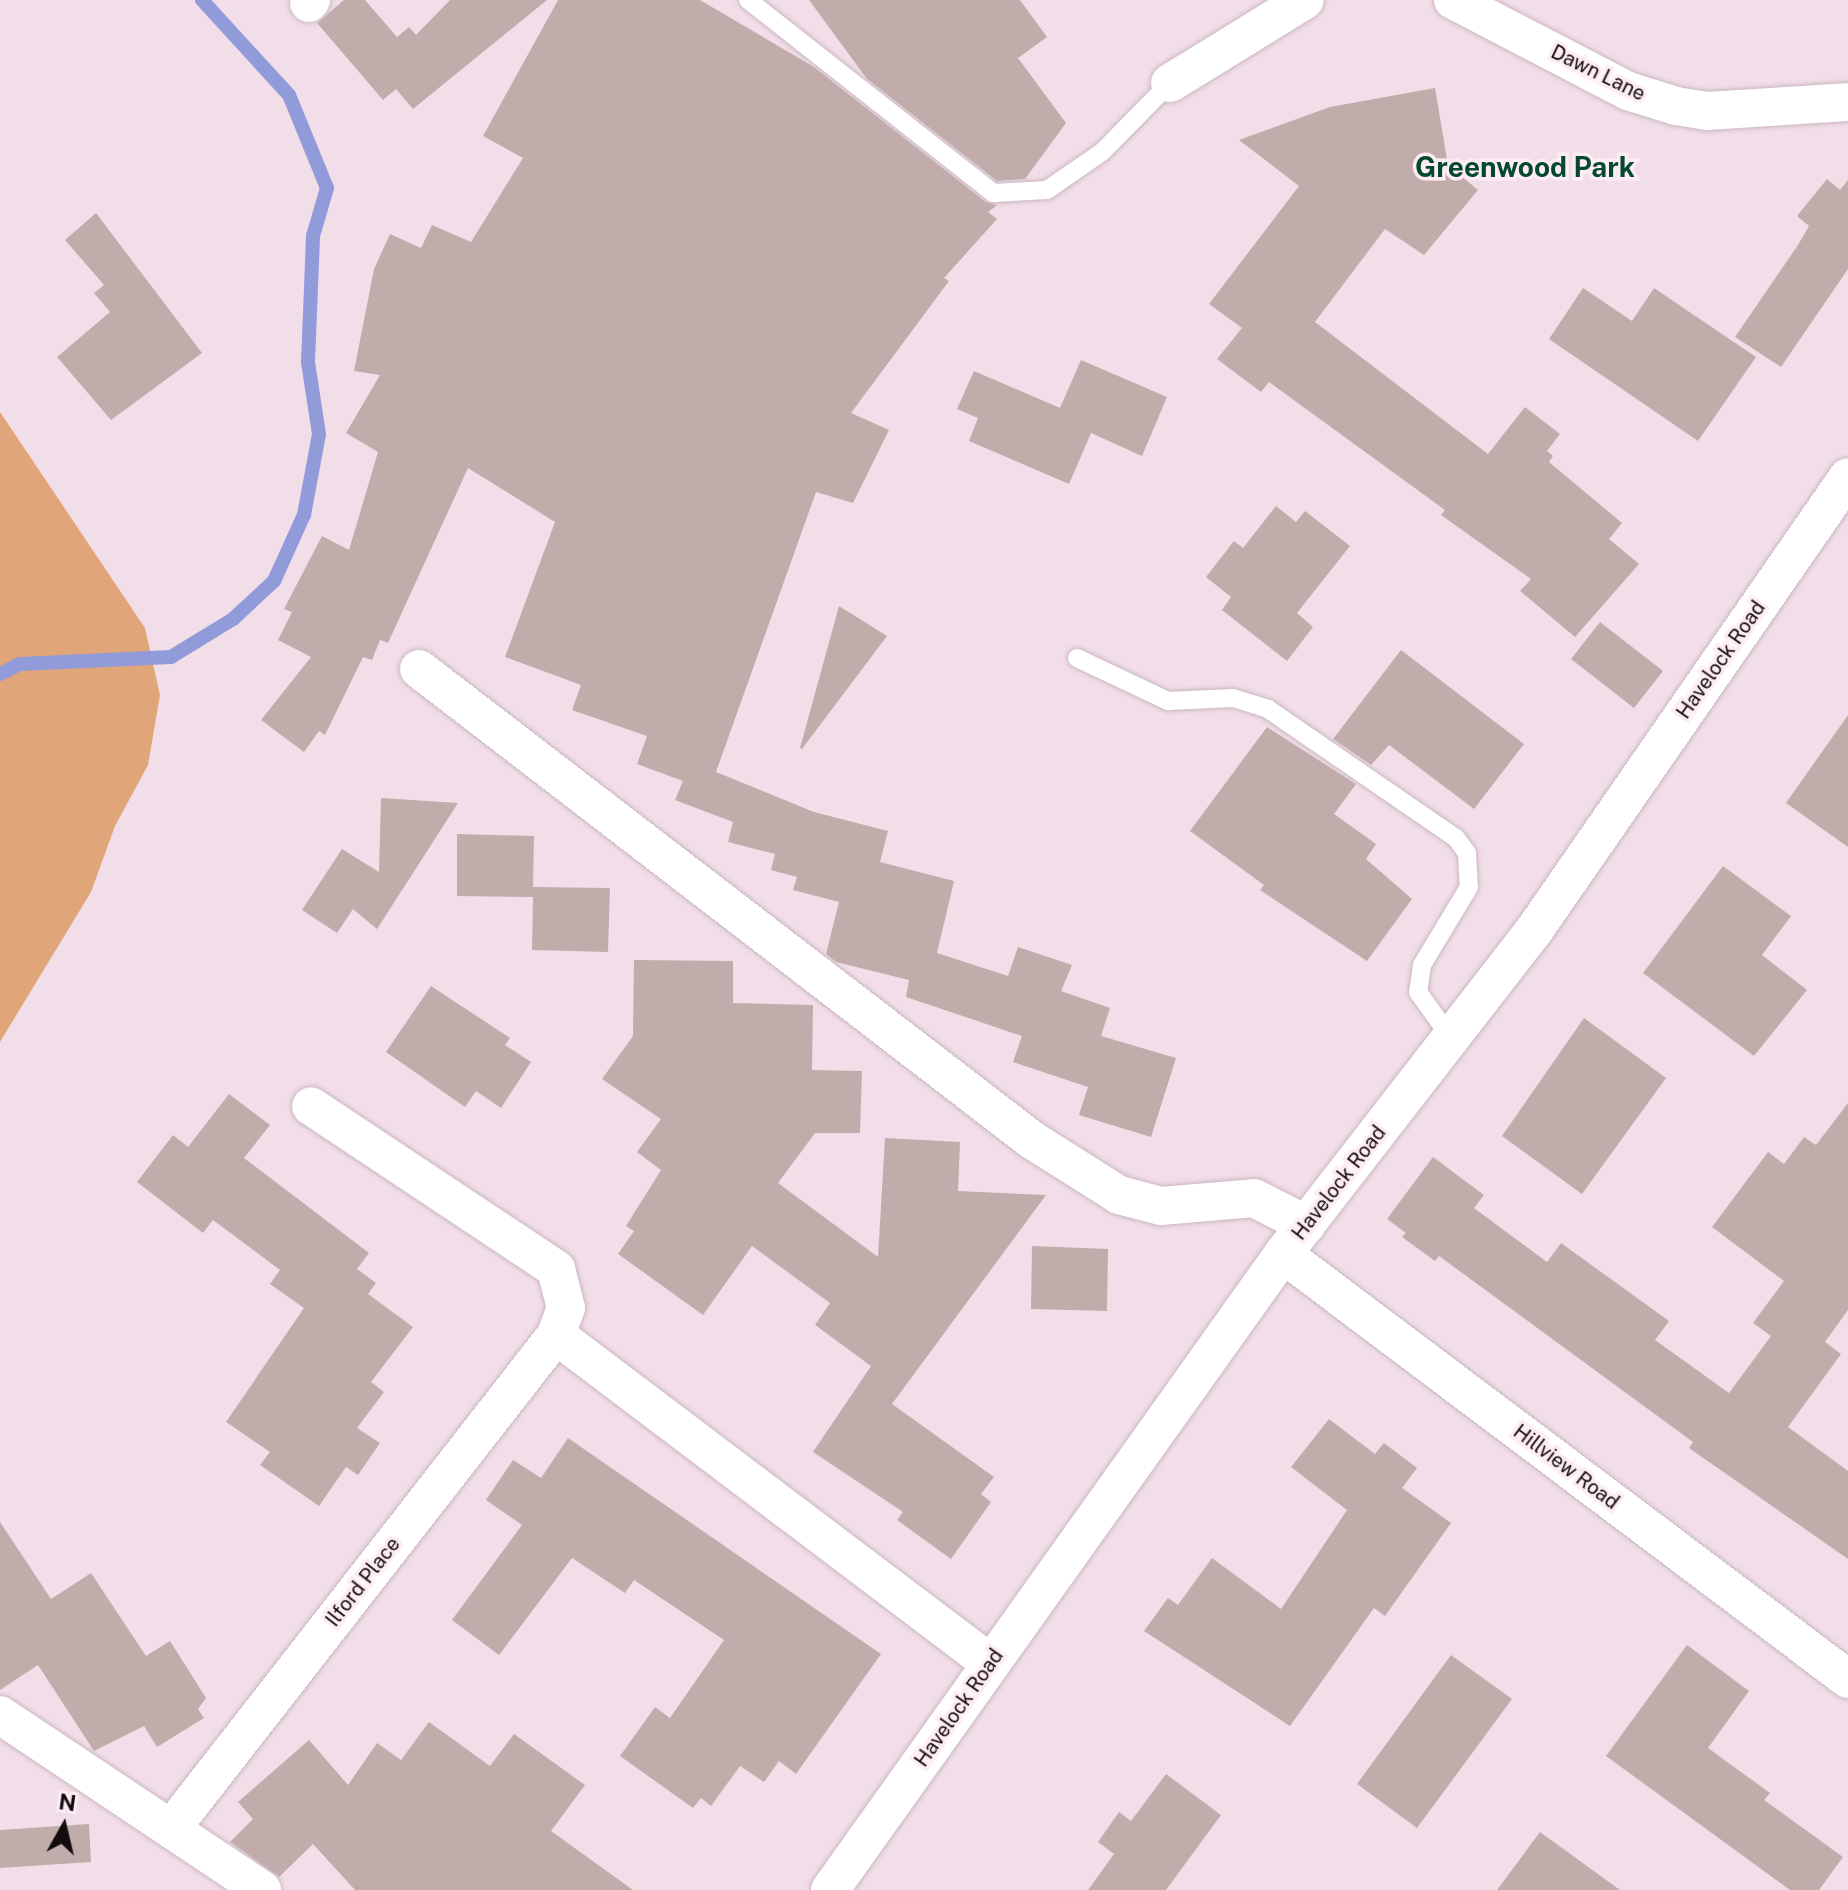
<!DOCTYPE html>
<html>
<head>
<meta charset="utf-8">
<style>
  body { margin:0 }
  #map { position:relative; width:1848px; height:1890px; overflow:hidden; background:#f2dee8; font-family:"Public Sans",sans-serif }
  div>[style] { position:absolute }
  .forest>* { inset:0; background:#e1a57a }
  .stream>* { height:14px; margin:-7px; padding:0 7px; transform-origin:7px; border-radius:7px; background:#929bd9 }
  .building>* { inset:0; background:#c1acab }
  .roads { filter:drop-shadow(0 0 2px #cab7c1) drop-shadow(0 0 2px #cab7c1) }
  .service>* { height:18px; margin:-9px; padding:0 9px; transform-origin:9px; border-radius:9px; background:#fff }
  .minor>* { height:38px; margin:-19px; padding:0 19px; transform-origin:19px; border-radius:19px; background:#fff }
  span { translate:-50% -50%; white-space:nowrap; text-align:center; line-height:1.15; -webkit-text-stroke:7px #fdecf4; paint-order:stroke }
  .street-label { font-size:20px; color:#120c0f }
  .district-label { font-size:28px; color:#04492d; font-weight:700 }
  .north { position:absolute; left:24px; top:1786px; width:80px; height:80px; -webkit-text-stroke:6px #fdecf4; paint-order:stroke; rotate:8deg; font-size:22px; font-weight:700; line-height:32px; text-align:center; color:#120c0f }
  .north::after { content:''; display:block; margin:auto; width:28px; height:36px; background:#120c0f; clip-path:polygon(50% 0,100% 100%,50% 72%,0 100%) }
</style>
</head>
<body>
<div id="map">
  <div class="forest">
    <div style="clip-path:polygon(0 412px,145px 628px,160px 695px,148px 765px,115px 826px,91px 892px,0 1042px)"></div>
  </div>
  <div class="stream">
    <div style="left:0;top:674px;width:22px;rotate:-27deg"></div>
    <div style="left:20px;top:664px;width:151px;rotate:-2.7deg"></div>
    <div style="left:171px;top:657px;width:73px;rotate:-31.5deg"></div>
    <div style="left:233px;top:619px;width:56px;rotate:-42.8deg"></div>
    <div style="left:274px;top:581px;width:72px;rotate:-65.6deg"></div>
    <div style="left:304px;top:515px;width:82px;rotate:-79.5deg"></div>
    <div style="left:319px;top:434px;width:73px;rotate:-98.7deg"></div>
    <div style="left:308px;top:362px;width:126px;rotate:-87.7deg"></div>
    <div style="left:313px;top:236px;width:50px;rotate:-73.7deg"></div>
    <div style="left:327px;top:188px;width:100px;rotate:-112.2deg"></div>
    <div style="left:289px;top:95px;width:129px;rotate:-132.5deg"></div>
  </div>
  <div class="building">
    <div style="clip-path:polygon(344px 0,365px 0,397px 37px,409px 27px,416px 35px,450px 0,547px 0,413px 109px,396px 89px,383px 100px,317px 23px)"></div>
    <div style="clip-path:polygon(558px 0,700px 0,814px 67px,986px 202px,997px 205px,988px 212px,997px 219px,944px 278px,949px 281px,851px 413px,889px 430px,853px 503px,816px 492px,716px 772px,814px 812px,888px 831px,880px 862px,954px 881px,937px 953px,1008px 976px,1018px 947px,1072px 965px,1061px 991px,1110px 1008px,1101px 1036px,1176px 1058px,1151px 1137px,1079px 1115px,1088px 1087px,1013px 1062px,1022px 1036px,906px 997px,909px 980px,836px 962px,826px 954px,839px 902px,793px 890px,797px 877px,771px 870px,775px 854px,728px 842px,733px 822px,675px 800px,683px 781px,637px 764px,647px 736px,572px 710px,581px 685px,505px 657px,555px 522px,468px 468px,388px 643px,380px 640px,372px 660px,363px 657px,325px 735px,319px 731px,304px 752px,261px 720px,311px 657px,278px 640px,292px 612px,284px 609px,322px 536px,349px 550px,378px 452px,346px 433px,380px 375px,354px 371px,374px 269px,390px 234px,421px 248px,432px 225px,471px 242px,523px 158px,483px 136px)"></div>
    <div style="clip-path:polygon(809px 0,1020px 0,1047px 37px,1018px 58px,1066px 123px,1025px 179px,997px 181px,867px 79px)"></div>
    <div style="clip-path:polygon(1435px 88px,1448px 165px,1478px 190px,1424px 255px,1385px 229px,1315px 322px,1488px 454px,1525px 407px,1560px 434px,1547px 451px,1553px 456px,1549px 462px,1622px 523px,1609px 539px,1639px 564px,1575px 637px,1520px 591px,1531px 579px,1441px 515px,1445px 510px,1269px 382px,1261px 392px,1217px 359px,1242px 328px,1209px 304px,1299px 186px,1239px 140px,1330px 107px)"></div>
    <div style="clip-path:polygon(1827px 179px,1840px 190px,1848px 180px,1848px 269px,1781px 367px,1735px 337px,1798px 245px,1809px 226px,1797px 216px)"></div>
    <div style="clip-path:polygon(96px 213px,202px 353px,111px 420px,57px 357px,110px 312px,94px 293px,104px 285px,65px 240px)"></div>
    <div style="clip-path:polygon(1583px 288px,1632px 321px,1654px 288px,1756px 357px,1698px 441px,1549px 339px)"></div>
    <div style="clip-path:polygon(1081px 360px,1167px 397px,1142px 456px,1091px 433px,1069px 484px,969px 441px,978px 418px,957px 409px,974px 371px,1060px 408px)"></div>
    <div style="clip-path:polygon(1276px 506px,1296px 522px,1305px 511px,1350px 546px,1297px 613px,1313px 627px,1287px 661px,1222px 610px,1231px 597px,1206px 577px,1234px 541px,1243px 548px)"></div>
    <div style="clip-path:polygon(839px 606px,887px 636px,802px 749px,800px 748px)"></div>
    <div style="clip-path:polygon(1600px 622px,1663px 671px,1634px 708px,1571px 659px)"></div>
    <div style="clip-path:polygon(1401px 650px,1524px 744px,1474px 809px,1389px 745px,1371px 765px,1333px 739px)"></div>
    <div style="clip-path:polygon(1848px 715px,1848px 847px,1786px 803px)"></div>
    <div style="clip-path:polygon(1267px 727px,1356px 784px,1334px 814px,1376px 844px,1366px 859px,1412px 899px,1367px 961px,1260px 890px,1264px 885px,1190px 831px)"></div>
    <div style="clip-path:polygon(381px 798px,458px 803px,377px 929px,353px 909px,337px 933px,302px 910px,342px 849px,379px 872px)"></div>
    <div style="clip-path:polygon(457px 834px,534px 836px,533px 887px,610px 888px,608px 952px,532px 950px,533px 897px,457px 896px)"></div>
    <div style="clip-path:polygon(1723px 866px,1791px 916px,1762px 955px,1807px 990px,1754px 1056px,1643px 973px)"></div>
    <div style="clip-path:polygon(634px 960px,733px 961px,733px 1003px,813px 1005px,812px 1070px,862px 1071px,860px 1133px,815px 1133px,778px 1183px,878px 1257px,885px 1138px,960px 1142px,958px 1191px,1046px 1195px,892px 1404px,994px 1477px,981px 1494px,991px 1502px,951px 1559px,897px 1520px,903px 1512px,813px 1452px,871px 1366px,815px 1325px,830px 1303px,752px 1246px,703px 1315px,618px 1254px,634px 1231px,626px 1226px,661px 1170px,637px 1152px,661px 1119px,602px 1079px,633px 1036px)"></div>
    <div style="clip-path:polygon(431px 986px,510px 1038px,505px 1045px,531px 1062px,501px 1108px,476px 1091px,465px 1107px,386px 1052px)"></div>
    <div style="clip-path:polygon(1584px 1018px,1666px 1078px,1582px 1194px,1502px 1136px)"></div>
    <div style="clip-path:polygon(229px 1094px,270px 1125px,244px 1158px,369px 1253px,357px 1269px,376px 1283px,368px 1294px,413px 1327px,371px 1382px,384px 1392px,357px 1428px,380px 1443px,358px 1475px,346px 1467px,319px 1506px,260px 1465px,270px 1452px,226px 1422px,304px 1308px,270px 1284px,280px 1270px,213px 1220px,203px 1233px,137px 1182px,173px 1135px,188px 1147px)"></div>
    <div style="clip-path:polygon(1848px 1103px,1848px 1310px,1825px 1342px,1841px 1354px,1788px 1427px,1848px 1471px,1848px 1559px,1689px 1448px,1693px 1442px,1439px 1256px,1435px 1261px,1402px 1237px,1406px 1233px,1387px 1219px,1433px 1157px,1484px 1195px,1474px 1208px,1547px 1262px,1561px 1243px,1669px 1321px,1655px 1340px,1729px 1393px,1771px 1336px,1753px 1323px,1784px 1281px,1712px 1227px,1768px 1152px,1784px 1164px,1804px 1137px,1816px 1145px)"></div>
    <div style="clip-path:polygon(1032px 1246px,1108px 1249px,1107px 1311px,1031px 1309px)"></div>
    <div style="clip-path:polygon(1329px 1419px,1375px 1454px,1384px 1443px,1417px 1468px,1402px 1488px,1451px 1523px,1385px 1616px,1374px 1608px,1290px 1726px,1144px 1631px,1168px 1598px,1178px 1605px,1212px 1558px,1281px 1609px,1347px 1510px,1291px 1467px)"></div>
    <div style="clip-path:polygon(568px 1438px,881px 1654px,796px 1774px,779px 1761px,764px 1782px,740px 1766px,711px 1806px,701px 1798px,693px 1808px,620px 1756px,655px 1707px,670px 1718px,724px 1640px,634px 1580px,625px 1593px,572px 1558px,499px 1655px,452px 1620px,522px 1525px,486px 1500px,513px 1460px,541px 1478px)"></div>
    <div style="clip-path:polygon(0 1522px,51px 1599px,91px 1573px,146px 1656px,170px 1641px,206px 1698px,198px 1709px,204px 1718px,157px 1747px,144px 1726px,94px 1751px,38px 1665px,0 1690px)"></div>
    <div style="clip-path:polygon(1687px 1645px,1749px 1691px,1708px 1748px,1770px 1793px,1764px 1800px,1843px 1857px,1819px 1890px,1790px 1890px,1606px 1756px)"></div>
    <div style="clip-path:polygon(1451px 1655px,1512px 1699px,1417px 1828px,1357px 1784px)"></div>
    <div style="clip-path:polygon(429px 1722px,490px 1766px,514px 1734px,585px 1785px,551px 1831px,633px 1890px,355px 1890px,313px 1844px,279px 1877px,230px 1842px,253px 1819px,238px 1802px,309px 1740px,348px 1785px,377px 1743px,401px 1760px)"></div>
    <div style="clip-path:polygon(1166px 1774px,1221px 1815px,1166px 1890px,1088px 1890px,1114px 1854px,1098px 1842px,1119px 1812px,1131px 1821px)"></div>
    <div style="clip-path:polygon(89px 1824px,91px 1862px,0 1868px,0 1830px)"></div>
    <div style="clip-path:polygon(1540px 1832px,1620px 1890px,1497px 1890px)"></div>
  </div>
  <div class="roads">
    <div class="service">
      <div style="left:748px;top:0;width:312px;rotate:38.2deg"></div>
      <div style="left:993px;top:193px;width:54px;rotate:-3.2deg"></div>
      <div style="left:1047px;top:190px;width:67px;rotate:-34.6deg"></div>
      <div style="left:1102px;top:152px;width:97px;rotate:-45.4deg"></div>
      <div style="left:1077px;top:658px;width:101px;rotate:25.3deg"></div>
      <div style="left:1168px;top:701px;width:65px;rotate:-2.6deg"></div>
      <div style="left:1233px;top:698px;width:37px;rotate:17deg"></div>
      <div style="left:1268px;top:709px;width:228px;rotate:34.5deg"></div>
      <div style="left:1456px;top:838px;width:19px;rotate:54deg"></div>
      <div style="left:1467px;top:853px;width:34px;rotate:87deg"></div>
      <div style="left:1469px;top:887px;width:91px;rotate:121.1deg"></div>
      <div style="left:1422px;top:965px;width:27px;rotate:98deg"></div>
      <div style="left:1418px;top:992px;width:57px;rotate:54.3deg"></div>
    </div>
    <div class="minor">
      <div style="left:1453px;top:0;width:197px;rotate:27.5deg"></div>
      <div style="left:1628px;top:91px;width:50px;rotate:17.4deg"></div>
      <div style="left:1676px;top:106px;width:30px;rotate:9deg"></div>
      <div style="left:1706px;top:111px;width:142px;rotate:-3.6deg"></div>
      <div style="left:309px;top:3px;width:4px;rotate:-56deg"></div>
      <div style="left:1170px;top:83px;width:158px;rotate:-31.6deg"></div>
      <div style="left:419px;top:669px;width:773px;rotate:37.54deg"></div>
      <div style="left:1032px;top:1140px;width:103px;rotate:32.3deg"></div>
      <div style="left:1119px;top:1195px;width:43px;rotate:14.7deg"></div>
      <div style="left:1161px;top:1206px;width:93px;rotate:-4.9deg"></div>
      <div style="left:1254px;top:1198px;width:59px;rotate:27deg"></div>
      <div style="left:1283px;top:1254px;width:707px;rotate:36.95deg"></div>
      <div style="left:556px;top:1335px;width:544px;rotate:37.08deg"></div>
      <div style="left:0;top:1715px;width:315px;rotate:33.7deg"></div>
      <div style="left:171px;top:1829px;width:626px;rotate:-52.07deg"></div>
      <div style="left:556px;top:1335px;width:29px;rotate:-70deg"></div>
      <div style="left:566px;top:1308px;width:40px;rotate:-104.4deg"></div>
      <div style="left:556px;top:1269px;width:294px;rotate:-146.4deg"></div>
      <div style="left:830px;top:1890px;width:781px;rotate:-54.54deg"></div>
      <div style="left:1283px;top:1254px;width:408px;rotate:-52.2deg"></div>
      <div style="left:1533px;top:932px;width:553px;rotate:-55.3deg"></div>
    </div>
  </div>
  <div class="street-label">
    <span style="left:1598px;top:73px;rotate:26deg">Dawn Lane</span>
    <span style="left:1721px;top:660px;rotate:-55deg">Havelock Road</span>
    <span style="left:1339px;top:1183px;rotate:-52deg">Havelock Road</span>
    <span style="left:1566px;top:1467px;rotate:37deg">Hillview Road</span>
    <span style="left:363px;top:1582px;rotate:-52deg">Ilford Place</span>
    <span style="left:959px;top:1708px;rotate:-55deg">Havelock Road</span>
  </div>
  <div class="district-label">
    <span style="left:1525px;top:167px">Greenwood Park</span>
  </div>
  <div class="north">N</div>
</div>
</body>
</html>
